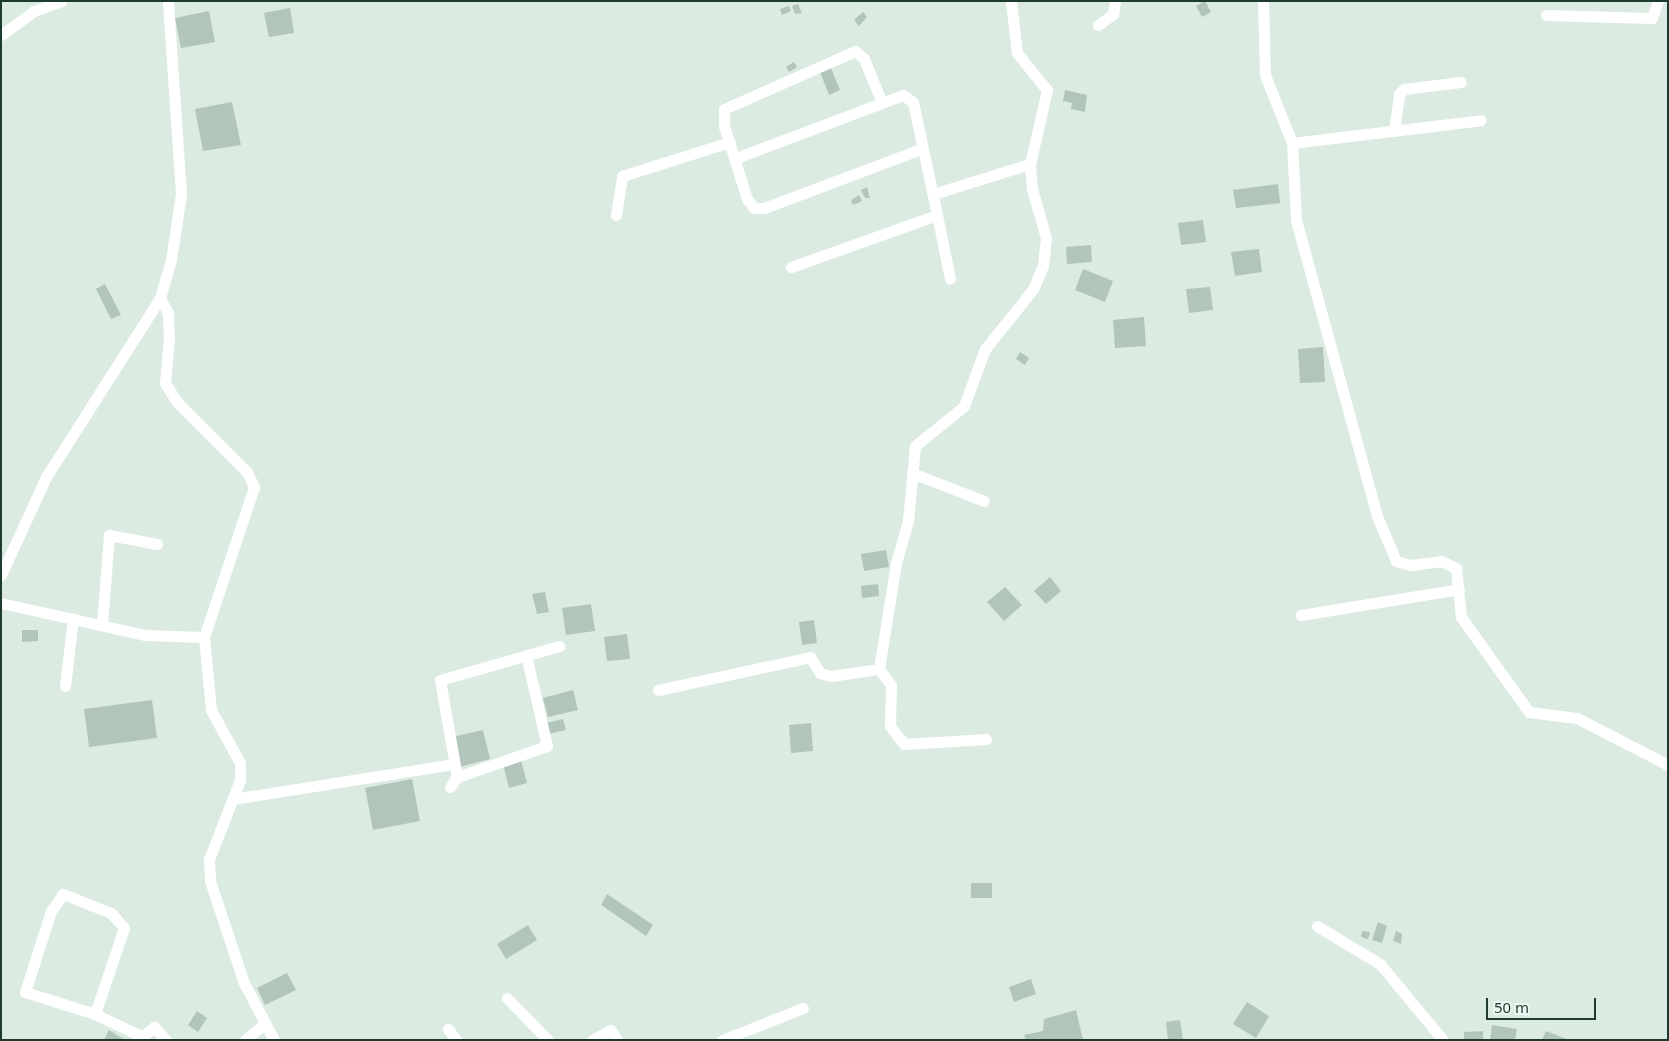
<!DOCTYPE html>
<html>
<head>
<meta charset="utf-8">
<style>
  body { margin:0 }
  #map { position:relative; width:1669px; height:1041px; overflow:hidden; background:#dcebe2; font-family:"Noto Sans",sans-serif }
  div>[style] { position:absolute }
  .building>* { inset:0; background:#b1c5bb }
  .street>* { height:11px; margin:-5.5px; padding:0 5.5px; transform-origin:5.5px; border-radius:5.5px; background:#fff }
  span { translate:-50% -50%; white-space:nowrap; text-align:center; line-height:1.15; -webkit-text-stroke:4px #edf7f1; paint-order:stroke }
  .frame { position:absolute; inset:0; border:2px solid #1d3b2f; pointer-events:none }
  .scale { position:absolute; left:1486px; top:998px; width:110px; height:22px; box-sizing:border-box; border:2px solid #1d3b2f; border-top:0; padding-left:6px; font-size:15px; line-height:18px; white-space:nowrap; color:#1d3b2f; -webkit-text-stroke:4px #edf7f1; paint-order:stroke }
</style>
</head>
<body>
<div id="map">
  <div class="building">
    <div style="clip-path:polygon(1205px 1px,1211px 12px,1202px 17px,1196px 6px)"></div>
    <div style="clip-path:polygon(798px 4px,802px 13px,795px 14px,792px 6px)"></div>
    <div style="clip-path:polygon(789px 6px,791px 11px,782px 15px,780px 9px)"></div>
    <div style="clip-path:polygon(290px 8px,294px 33px,269px 37px,264px 13px)"></div>
    <div style="clip-path:polygon(209px 11px,215px 42px,181px 48px,175px 18px)"></div>
    <div style="clip-path:polygon(863px 12px,867px 17px,859px 26px,854px 20px)"></div>
    <div style="clip-path:polygon(794px 62px,797px 67px,789px 72px,786px 67px)"></div>
    <div style="clip-path:polygon(831px 68px,840px 90px,829px 95px,820px 72px)"></div>
    <div style="clip-path:polygon(1065px 90px,1087px 95px,1085px 112px,1071px 109px,1072px 103px,1063px 101px)"></div>
    <div style="clip-path:polygon(232px 102px,241px 145px,203px 151px,195px 109px)"></div>
    <div style="clip-path:polygon(1278px 184px,1280px 203px,1236px 208px,1233px 190px)"></div>
    <div style="clip-path:polygon(867px 187px,870px 198px,865px 198px,861px 190px)"></div>
    <div style="clip-path:polygon(859px 195px,862px 201px,853px 205px,851px 200px)"></div>
    <div style="clip-path:polygon(1203px 220px,1206px 242px,1181px 245px,1178px 223px)"></div>
    <div style="clip-path:polygon(1091px 245px,1092px 262px,1067px 264px,1066px 247px)"></div>
    <div style="clip-path:polygon(1259px 249px,1262px 272px,1235px 276px,1231px 252px)"></div>
    <div style="clip-path:polygon(1083px 269px,1113px 281px,1105px 302px,1075px 290px)"></div>
    <div style="clip-path:polygon(105px 284px,121px 315px,111px 319px,96px 289px)"></div>
    <div style="clip-path:polygon(1210px 287px,1213px 310px,1189px 313px,1186px 289px)"></div>
    <div style="clip-path:polygon(1144px 317px,1146px 346px,1115px 348px,1113px 320px)"></div>
    <div style="clip-path:polygon(1323px 347px,1325px 382px,1300px 383px,1298px 349px)"></div>
    <div style="clip-path:polygon(1020px 352px,1029px 358px,1025px 365px,1016px 359px)"></div>
    <div style="clip-path:polygon(886px 550px,889px 567px,864px 571px,861px 554px)"></div>
    <div style="clip-path:polygon(1050px 577px,1061px 591px,1046px 604px,1034px 591px)"></div>
    <div style="clip-path:polygon(878px 584px,879px 596px,862px 598px,861px 586px)"></div>
    <div style="clip-path:polygon(1005px 587px,1022px 605px,1004px 621px,987px 602px)"></div>
    <div style="clip-path:polygon(545px 592px,549px 612px,537px 614px,532px 594px)"></div>
    <div style="clip-path:polygon(591px 604px,595px 631px,566px 635px,562px 608px)"></div>
    <div style="clip-path:polygon(814px 620px,817px 643px,802px 645px,799px 622px)"></div>
    <div style="clip-path:polygon(22px 630px,38px 630px,38px 641px,22px 642px)"></div>
    <div style="clip-path:polygon(627px 634px,630px 659px,607px 661px,604px 637px)"></div>
    <div style="clip-path:polygon(573px 690px,578px 710px,548px 717px,543px 698px)"></div>
    <div style="clip-path:polygon(152px 700px,157px 738px,89px 747px,84px 709px)"></div>
    <div style="clip-path:polygon(563px 719px,566px 730px,548px 734px,546px 723px)"></div>
    <div style="clip-path:polygon(811px 723px,813px 751px,791px 753px,789px 725px)"></div>
    <div style="clip-path:polygon(483px 730px,490px 759px,459px 767px,452px 737px)"></div>
    <div style="clip-path:polygon(521px 760px,527px 783px,509px 788px,503px 764px)"></div>
    <div style="clip-path:polygon(412px 779px,420px 821px,373px 830px,365px 788px)"></div>
    <div style="clip-path:polygon(971px 883px,992px 883px,992px 898px,971px 898px)"></div>
    <div style="clip-path:polygon(607px 894px,653px 925px,646px 936px,601px 905px)"></div>
    <div style="clip-path:polygon(1378px 922px,1387px 926px,1382px 943px,1372px 940px)"></div>
    <div style="clip-path:polygon(528px 925px,537px 940px,506px 959px,497px 944px)"></div>
    <div style="clip-path:polygon(1362px 931px,1370px 932px,1368px 939px,1361px 937px)"></div>
    <div style="clip-path:polygon(1396px 931px,1402px 934px,1401px 944px,1393px 941px)"></div>
    <div style="clip-path:polygon(287px 973px,296px 990px,265px 1005px,257px 988px)"></div>
    <div style="clip-path:polygon(1031px 979px,1036px 994px,1014px 1002px,1009px 987px)"></div>
    <div style="clip-path:polygon(1247px 1002px,1269px 1016px,1256px 1038px,1233px 1024px)"></div>
    <div style="clip-path:polygon(1076px 1010px,1083px 1040px,1026px 1040px,1024px 1035px,1043px 1031px,1044px 1019px)"></div>
    <div style="clip-path:polygon(197px 1011px,207px 1018px,198px 1032px,188px 1025px)"></div>
    <div style="clip-path:polygon(1180px 1020px,1183px 1040px,1168px 1040px,1166px 1022px)"></div>
    <div style="clip-path:polygon(1492px 1025px,1517px 1029px,1515px 1040px,1490px 1040px)"></div>
    <div style="clip-path:polygon(109px 1030px,125px 1040px,104px 1040px)"></div>
    <div style="clip-path:polygon(1483px 1031px,1483px 1040px,1464px 1040px,1464px 1032px)"></div>
    <div style="clip-path:polygon(1546px 1031px,1569px 1040px,1542px 1040px)"></div>
  </div>
  <div class="street">
    <div style="left:1263px;top:1px;width:74px;rotate:88.5deg"></div>
    <div style="left:1265px;top:75px;width:73px;rotate:68.3deg"></div>
    <div style="left:1292px;top:143px;width:77px;rotate:87deg"></div>
    <div style="left:1296px;top:220px;width:307px;rotate:74.7deg"></div>
    <div style="left:1377px;top:516px;width:49px;rotate:67.1deg"></div>
    <div style="left:1396px;top:561px;width:15px;rotate:16deg"></div>
    <div style="left:1410px;top:565px;width:31px;rotate:-7deg"></div>
    <div style="left:1441px;top:561px;width:17px;rotate:25deg"></div>
    <div style="left:1456px;top:568px;width:49px;rotate:84.2deg"></div>
    <div style="left:1461px;top:617px;width:117px;rotate:54.4deg"></div>
    <div style="left:1529px;top:712px;width:48px;rotate:7.1deg"></div>
    <div style="left:1577px;top:718px;width:102px;rotate:27.3deg"></div>
    <div style="left:1546px;top:15px;width:106px;rotate:1.6deg"></div>
    <div style="left:1652px;top:18px;width:18px;rotate:-71deg"></div>
    <div style="left:1098px;top:25px;width:19px;rotate:-36deg"></div>
    <div style="left:1113px;top:14px;width:13px;rotate:-81deg"></div>
    <div style="left:1px;top:35px;width:41px;rotate:-36deg"></div>
    <div style="left:34px;top:11px;width:29px;rotate:-20deg"></div>
    <div style="left:882px;top:103px;width:48px;rotate:-112.2deg"></div>
    <div style="left:864px;top:59px;width:12px;rotate:-138deg"></div>
    <div style="left:855px;top:51px;width:143px;rotate:156.1deg"></div>
    <div style="left:724px;top:109px;width:17px;rotate:90deg"></div>
    <div style="left:724px;top:126px;width:77px;rotate:72.5deg"></div>
    <div style="left:747px;top:199px;width:11px;rotate:52deg"></div>
    <div style="left:754px;top:208px;width:10px"></div>
    <div style="left:764px;top:208px;width:168px;rotate:-20.6deg"></div>
    <div style="left:1394px;top:131px;width:37px;rotate:-82deg"></div>
    <div style="left:1399px;top:94px;width:7px;rotate:-45deg"></div>
    <div style="left:1404px;top:89px;width:57px;rotate:-7deg"></div>
    <div style="left:1292px;top:143px;width:190px;rotate:-6.9deg"></div>
    <div style="left:736px;top:158px;width:178px;rotate:-20.7deg"></div>
    <div style="left:903px;top:95px;width:12px;rotate:35deg"></div>
    <div style="left:913px;top:102px;width:116px;rotate:78deg"></div>
    <div style="left:937px;top:215px;width:155px;rotate:160.4deg"></div>
    <div style="left:933px;top:194px;width:102px;rotate:-17.2deg"></div>
    <div style="left:616px;top:215px;width:39px;rotate:-81deg"></div>
    <div style="left:622px;top:176px;width:113px;rotate:-17.5deg"></div>
    <div style="left:937px;top:215px;width:65px;rotate:78.5deg"></div>
    <div style="left:160px;top:298px;width:17px;rotate:62deg"></div>
    <div style="left:168px;top:313px;width:25px;rotate:88deg"></div>
    <div style="left:169px;top:338px;width:45px;rotate:95.1deg"></div>
    <div style="left:165px;top:383px;width:22px;rotate:58deg"></div>
    <div style="left:177px;top:402px;width:99px;rotate:45deg"></div>
    <div style="left:247px;top:472px;width:17px;rotate:65deg"></div>
    <div style="left:254px;top:487px;width:158px;rotate:108.4deg"></div>
    <div style="left:912px;top:473px;width:77px;rotate:21.3deg"></div>
    <div style="left:1px;top:575px;width:108px;rotate:-65.3deg"></div>
    <div style="left:46px;top:477px;width:212px;rotate:-57.5deg"></div>
    <div style="left:160px;top:298px;width:40px;rotate:-74deg"></div>
    <div style="left:171px;top:260px;width:67px;rotate:-81.4deg"></div>
    <div style="left:181px;top:194px;width:193px;rotate:-93.9deg"></div>
    <div style="left:1px;top:603px;width:148px;rotate:12.5deg"></div>
    <div style="left:145px;top:635px;width:59px;rotate:1.9deg"></div>
    <div style="left:204px;top:637px;width:73px;rotate:84.5deg"></div>
    <div style="left:211px;top:710px;width:60px;rotate:61.3deg"></div>
    <div style="left:240px;top:763px;width:17px;rotate:90deg"></div>
    <div style="left:240px;top:780px;width:85px;rotate:111.4deg"></div>
    <div style="left:209px;top:859px;width:22px;rotate:87deg"></div>
    <div style="left:210px;top:881px;width:108px;rotate:71.6deg"></div>
    <div style="left:244px;top:983px;width:64px;rotate:62.2deg"></div>
    <div style="left:1301px;top:615px;width:160px;rotate:-9.3deg"></div>
    <div style="left:102px;top:624px;width:89px;rotate:-85.5deg"></div>
    <div style="left:109px;top:535px;width:49px;rotate:10.6deg"></div>
    <div style="left:65px;top:686px;width:68px;rotate:-83.3deg"></div>
    <div style="left:658px;top:690px;width:156px;rotate:-12.2deg"></div>
    <div style="left:810px;top:657px;width:19px;rotate:58deg"></div>
    <div style="left:820px;top:673px;width:11px;rotate:15deg"></div>
    <div style="left:831px;top:676px;width:49px;rotate:-8.3deg"></div>
    <div style="left:986px;top:739px;width:82px;rotate:176.5deg"></div>
    <div style="left:904px;top:744px;width:23px;rotate:-128deg"></div>
    <div style="left:890px;top:726px;width:41px;rotate:-88.6deg"></div>
    <div style="left:891px;top:685px;width:20px;rotate:-127deg"></div>
    <div style="left:879px;top:669px;width:107px;rotate:-80.9deg"></div>
    <div style="left:896px;top:563px;width:44px;rotate:-74.1deg"></div>
    <div style="left:908px;top:521px;width:75px;rotate:-84.7deg"></div>
    <div style="left:915px;top:446px;width:63px;rotate:-39.2deg"></div>
    <div style="left:964px;top:406px;width:61px;rotate:-69.8deg"></div>
    <div style="left:985px;top:349px;width:77px;rotate:-51.3deg"></div>
    <div style="left:1033px;top:289px;width:25px;rotate:-67deg"></div>
    <div style="left:1043px;top:266px;width:28px;rotate:-84deg"></div>
    <div style="left:1046px;top:238px;width:51px;rotate:-105.9deg"></div>
    <div style="left:1032px;top:189px;width:25px;rotate:-95deg"></div>
    <div style="left:1030px;top:164px;width:76px;rotate:-77.1deg"></div>
    <div style="left:1047px;top:90px;width:48px;rotate:-129deg"></div>
    <div style="left:1017px;top:53px;width:52px;rotate:-96.6deg"></div>
    <div style="left:457px;top:777px;width:95px;rotate:-19deg"></div>
    <div style="left:547px;top:746px;width:93px;rotate:-103deg"></div>
    <div style="left:450px;top:787px;width:12px;rotate:-55deg"></div>
    <div style="left:457px;top:777px;width:98px;rotate:-99.9deg"></div>
    <div style="left:440px;top:680px;width:124px;rotate:-15.9deg"></div>
    <div style="left:233px;top:799px;width:223px;rotate:-9deg"></div>
    <div style="left:1317px;top:926px;width:74px;rotate:31.1deg"></div>
    <div style="left:1380px;top:964px;width:99px;rotate:50.3deg"></div>
    <div style="left:507px;top:998px;width:59px;rotate:45.7deg"></div>
    <div style="left:95px;top:1014px;width:91px;rotate:-71.4deg"></div>
    <div style="left:124px;top:928px;width:20px;rotate:-131deg"></div>
    <div style="left:111px;top:913px;width:52px;rotate:-158.4deg"></div>
    <div style="left:63px;top:894px;width:21px;rotate:125deg"></div>
    <div style="left:51px;top:911px;width:85px;rotate:107.8deg"></div>
    <div style="left:25px;top:992px;width:73px;rotate:17.4deg"></div>
    <div style="left:95px;top:1014px;width:51px;rotate:25.6deg"></div>
    <div style="left:448px;top:1029px;width:14px;rotate:54deg"></div>
    <div style="left:138px;top:1040px;width:21px;rotate:-39deg"></div>
    <div style="left:154px;top:1027px;width:18px;rotate:47deg"></div>
    <div style="left:245px;top:1040px;width:23px;rotate:-40deg"></div>
    <div style="left:592px;top:1040px;width:21px;rotate:-28deg"></div>
    <div style="left:611px;top:1030px;width:12px;rotate:59deg"></div>
    <div style="left:722px;top:1040px;width:87px;rotate:-21.6deg"></div>
  </div>
  <div class="frame"></div>
  <div class="scale">50 m</div>
</div>
</body>
</html>
